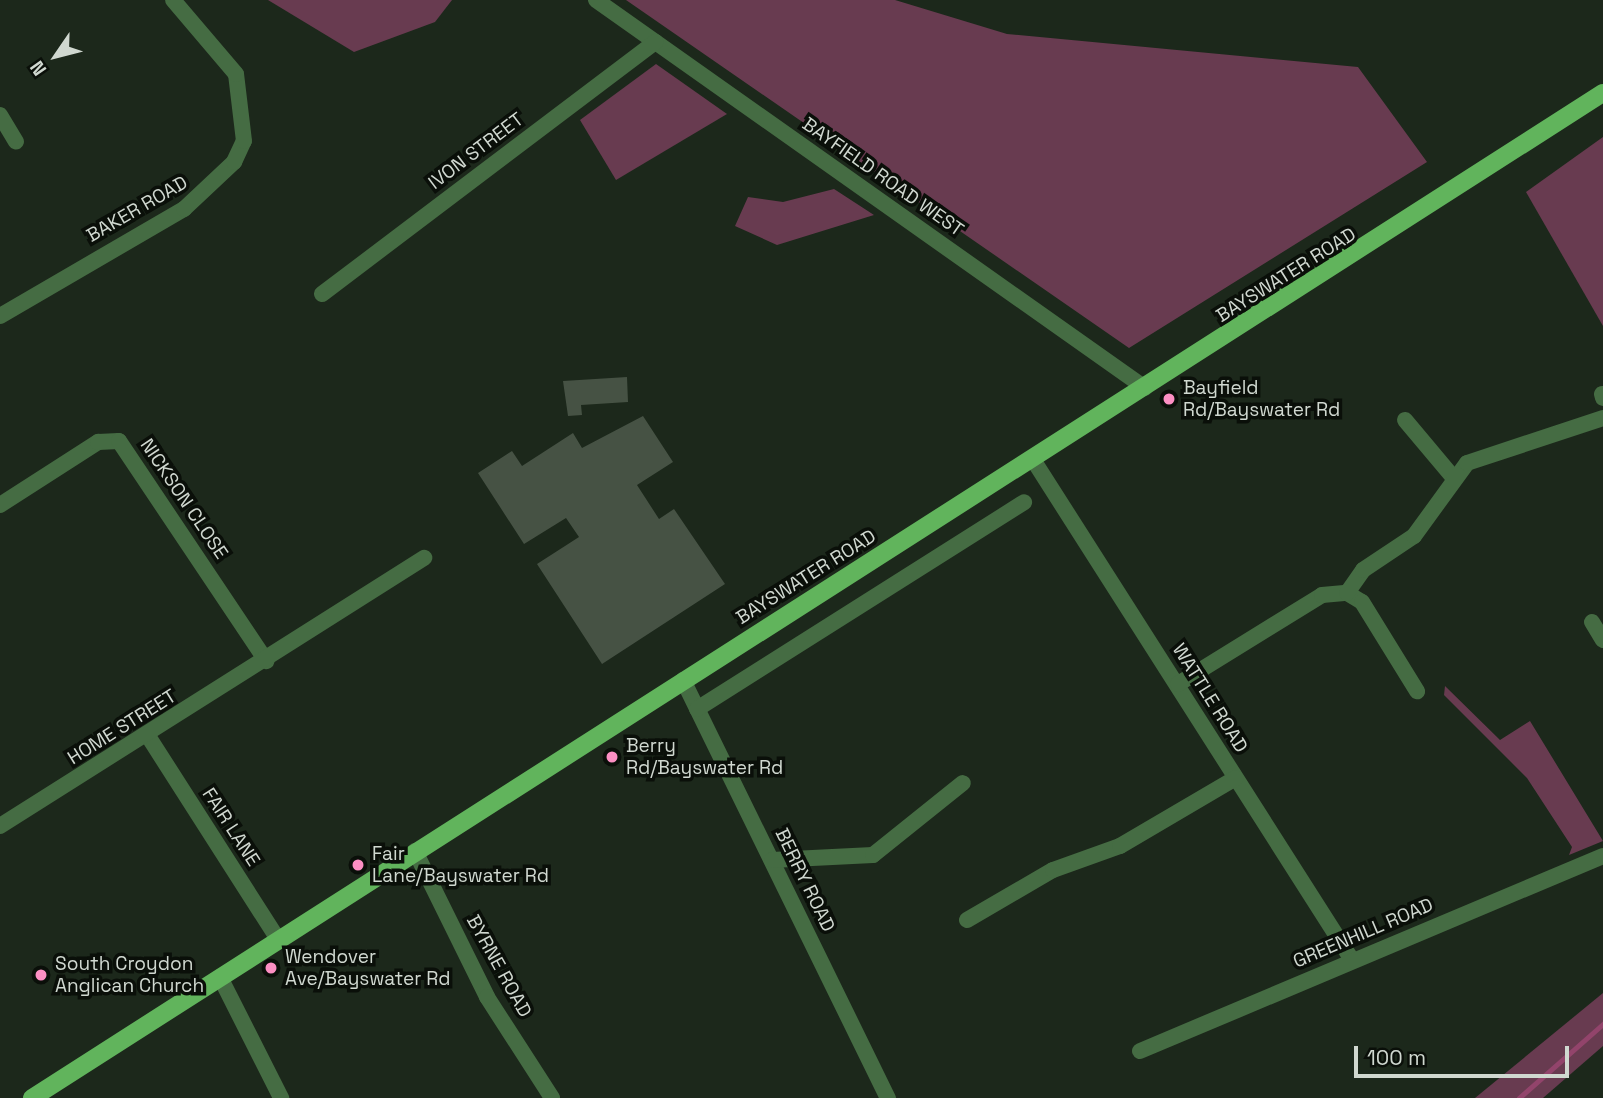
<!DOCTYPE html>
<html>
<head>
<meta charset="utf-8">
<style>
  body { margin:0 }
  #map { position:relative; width:1603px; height:1098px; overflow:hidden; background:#1c281b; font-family:"Space Grotesk",sans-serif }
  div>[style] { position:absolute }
  .green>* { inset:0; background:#683b50 }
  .stream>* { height:4.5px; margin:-2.25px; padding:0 2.25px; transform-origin:2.25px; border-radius:2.25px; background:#92446b }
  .building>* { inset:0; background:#465244 }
  .minor>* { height:16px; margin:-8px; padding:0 8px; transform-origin:8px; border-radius:8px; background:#456c43 }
  .major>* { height:18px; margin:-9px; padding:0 9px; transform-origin:9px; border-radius:9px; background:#61b45c }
  .dots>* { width:19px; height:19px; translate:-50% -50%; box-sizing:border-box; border:4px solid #0a0f09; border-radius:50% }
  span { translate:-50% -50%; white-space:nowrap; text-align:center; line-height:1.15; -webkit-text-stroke:7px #0a0f09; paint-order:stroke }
  .street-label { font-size:19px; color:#d0d8d0 }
  .poi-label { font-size:19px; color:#d0d8d0 }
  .left { translate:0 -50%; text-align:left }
  .north { position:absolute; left:21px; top:21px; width:70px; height:70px; -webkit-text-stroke:5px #0a0f09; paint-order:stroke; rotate:235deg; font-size:19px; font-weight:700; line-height:28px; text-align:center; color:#d0d8d0 }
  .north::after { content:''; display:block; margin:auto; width:24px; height:32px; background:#d0d8d0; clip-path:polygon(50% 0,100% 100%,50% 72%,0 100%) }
  .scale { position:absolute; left:1354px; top:1046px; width:215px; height:32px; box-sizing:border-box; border:4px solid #d0d8d0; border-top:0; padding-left:9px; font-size:21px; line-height:24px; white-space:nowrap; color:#d0d8d0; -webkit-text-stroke:5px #0a0f09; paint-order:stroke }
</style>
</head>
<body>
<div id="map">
  <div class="green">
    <div style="clip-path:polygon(268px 0,452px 0,435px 22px,354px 52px)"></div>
    <div style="clip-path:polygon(626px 0,895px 0,1007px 34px,1358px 67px,1427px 162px,1129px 348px)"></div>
    <div style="clip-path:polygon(656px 64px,727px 114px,616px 180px,580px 120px)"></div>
    <div style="clip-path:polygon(1603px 137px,1603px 326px,1526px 192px)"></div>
    <div style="clip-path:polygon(834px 189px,874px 215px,777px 245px,735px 226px,748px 197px,783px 202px)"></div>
    <div style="clip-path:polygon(1445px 686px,1500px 740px,1530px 721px,1603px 841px,1569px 855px,1572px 847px,1527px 778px,1444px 695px)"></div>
    <div style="clip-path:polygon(1603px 993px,1603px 1046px,1543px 1098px,1475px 1098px)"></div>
  </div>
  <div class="stream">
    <div style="left:1519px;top:1098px;width:112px;rotate:-41.4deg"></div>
  </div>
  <div class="building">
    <div style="clip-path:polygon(627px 377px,628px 402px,581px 405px,582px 415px,568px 416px,563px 381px)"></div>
    <div style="clip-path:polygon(643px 416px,673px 462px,637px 485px,659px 519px,674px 509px,725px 584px,602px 664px,537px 564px,579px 537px,566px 518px,524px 544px,478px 473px,512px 451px,522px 466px,573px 433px,582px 448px)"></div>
  </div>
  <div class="minor">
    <div style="left:596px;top:0;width:672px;rotate:35.25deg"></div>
    <div style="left:0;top:115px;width:31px;rotate:59deg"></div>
    <div style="left:322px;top:294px;width:418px;rotate:-37.1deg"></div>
    <div style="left:0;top:316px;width:213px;rotate:-30.2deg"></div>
    <div style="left:184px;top:209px;width:69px;rotate:-43.2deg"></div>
    <div style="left:234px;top:162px;width:23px;rotate:-65deg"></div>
    <div style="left:244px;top:141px;width:67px;rotate:-96.8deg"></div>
    <div style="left:236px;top:74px;width:97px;rotate:-130.4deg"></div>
    <div style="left:1602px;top:394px;width:4px;rotate:76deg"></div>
    <div style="left:1405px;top:420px;width:73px;rotate:50deg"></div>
    <div style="left:1032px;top:458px;width:595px;rotate:57.48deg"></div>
    <div style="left:0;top:505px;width:117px;rotate:-32.7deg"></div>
    <div style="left:98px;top:442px;width:21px;rotate:-3deg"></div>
    <div style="left:119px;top:441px;width:265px;rotate:56.2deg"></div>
    <div style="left:1347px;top:593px;width:17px;rotate:31deg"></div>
    <div style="left:1362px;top:602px;width:105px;rotate:58.3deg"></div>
    <div style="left:1592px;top:622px;width:21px;rotate:59deg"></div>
    <div style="left:683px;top:680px;width:466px;rotate:63.9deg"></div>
    <div style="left:1178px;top:684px;width:169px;rotate:-31.7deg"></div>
    <div style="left:1322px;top:595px;width:25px;rotate:-5deg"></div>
    <div style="left:1347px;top:593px;width:28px;rotate:-55deg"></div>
    <div style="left:1363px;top:570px;width:61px;rotate:-33.7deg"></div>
    <div style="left:1414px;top:536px;width:90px;rotate:-54deg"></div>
    <div style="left:1467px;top:463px;width:143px;rotate:-18.3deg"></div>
    <div style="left:697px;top:709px;width:387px;rotate:-32.3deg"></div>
    <div style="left:148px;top:736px;width:241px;rotate:57.4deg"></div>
    <div style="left:0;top:826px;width:502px;rotate:-32.3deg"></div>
    <div style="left:415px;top:851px;width:163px;rotate:63.7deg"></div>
    <div style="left:487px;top:997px;width:120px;rotate:57.2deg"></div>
    <div style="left:772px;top:860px;width:101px;rotate:-2.8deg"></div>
    <div style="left:873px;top:855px;width:115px;rotate:-38.7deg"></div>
    <div style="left:967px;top:920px;width:99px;rotate:-30.2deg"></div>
    <div style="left:1053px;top:870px;width:71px;rotate:-19.7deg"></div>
    <div style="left:1120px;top:846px;width:134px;rotate:-30.4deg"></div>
    <div style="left:220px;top:977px;width:136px;rotate:63.2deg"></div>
    <div style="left:1140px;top:1051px;width:502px;rotate:-22.84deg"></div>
  </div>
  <div class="major">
    <div style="left:32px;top:1098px;width:1865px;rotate:-32.61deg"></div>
  </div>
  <div class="dots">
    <div style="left:1169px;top:399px;background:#fc8fc3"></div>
    <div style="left:612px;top:757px;background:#fc8fc3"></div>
    <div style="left:358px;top:865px;background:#fc8fc3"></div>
    <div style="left:271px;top:968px;background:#fc8fc3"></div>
    <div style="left:41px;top:975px;background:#fc8fc3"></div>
  </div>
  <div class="street-label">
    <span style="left:476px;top:151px;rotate:-37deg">IVON STREET</span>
    <span style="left:883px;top:177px;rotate:35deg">BAYFIELD ROAD WEST</span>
    <span style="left:137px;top:209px;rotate:-30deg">BAKER ROAD</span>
    <span style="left:1286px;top:275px;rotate:-32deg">BAYSWATER ROAD</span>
    <span style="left:184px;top:499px;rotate:56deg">NICKSON CLOSE</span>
    <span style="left:806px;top:577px;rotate:-32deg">BAYSWATER ROAD</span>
    <span style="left:1210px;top:698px;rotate:58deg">WATTLE ROAD</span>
    <span style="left:122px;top:727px;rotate:-32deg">HOME STREET</span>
    <span style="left:231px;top:827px;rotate:57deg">FAIR LANE</span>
    <span style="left:805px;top:880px;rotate:64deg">BERRY ROAD</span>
    <span style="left:1363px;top:933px;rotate:-23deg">GREENHILL ROAD</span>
    <span style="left:499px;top:966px;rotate:61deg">BYRNE ROAD</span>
  </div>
  <div class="poi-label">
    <span class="left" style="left:1183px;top:399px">Bayfield<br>Rd/Bayswater Rd</span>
    <span class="left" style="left:626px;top:757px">Berry<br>Rd/Bayswater Rd</span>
    <span class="left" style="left:372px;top:865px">Fair<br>Lane/Bayswater Rd</span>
    <span class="left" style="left:285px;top:968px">Wendover<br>Ave/Bayswater Rd</span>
    <span class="left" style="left:55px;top:975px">South Croydon<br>Anglican Church</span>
  </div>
  <div class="north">N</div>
  <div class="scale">100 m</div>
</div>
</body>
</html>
